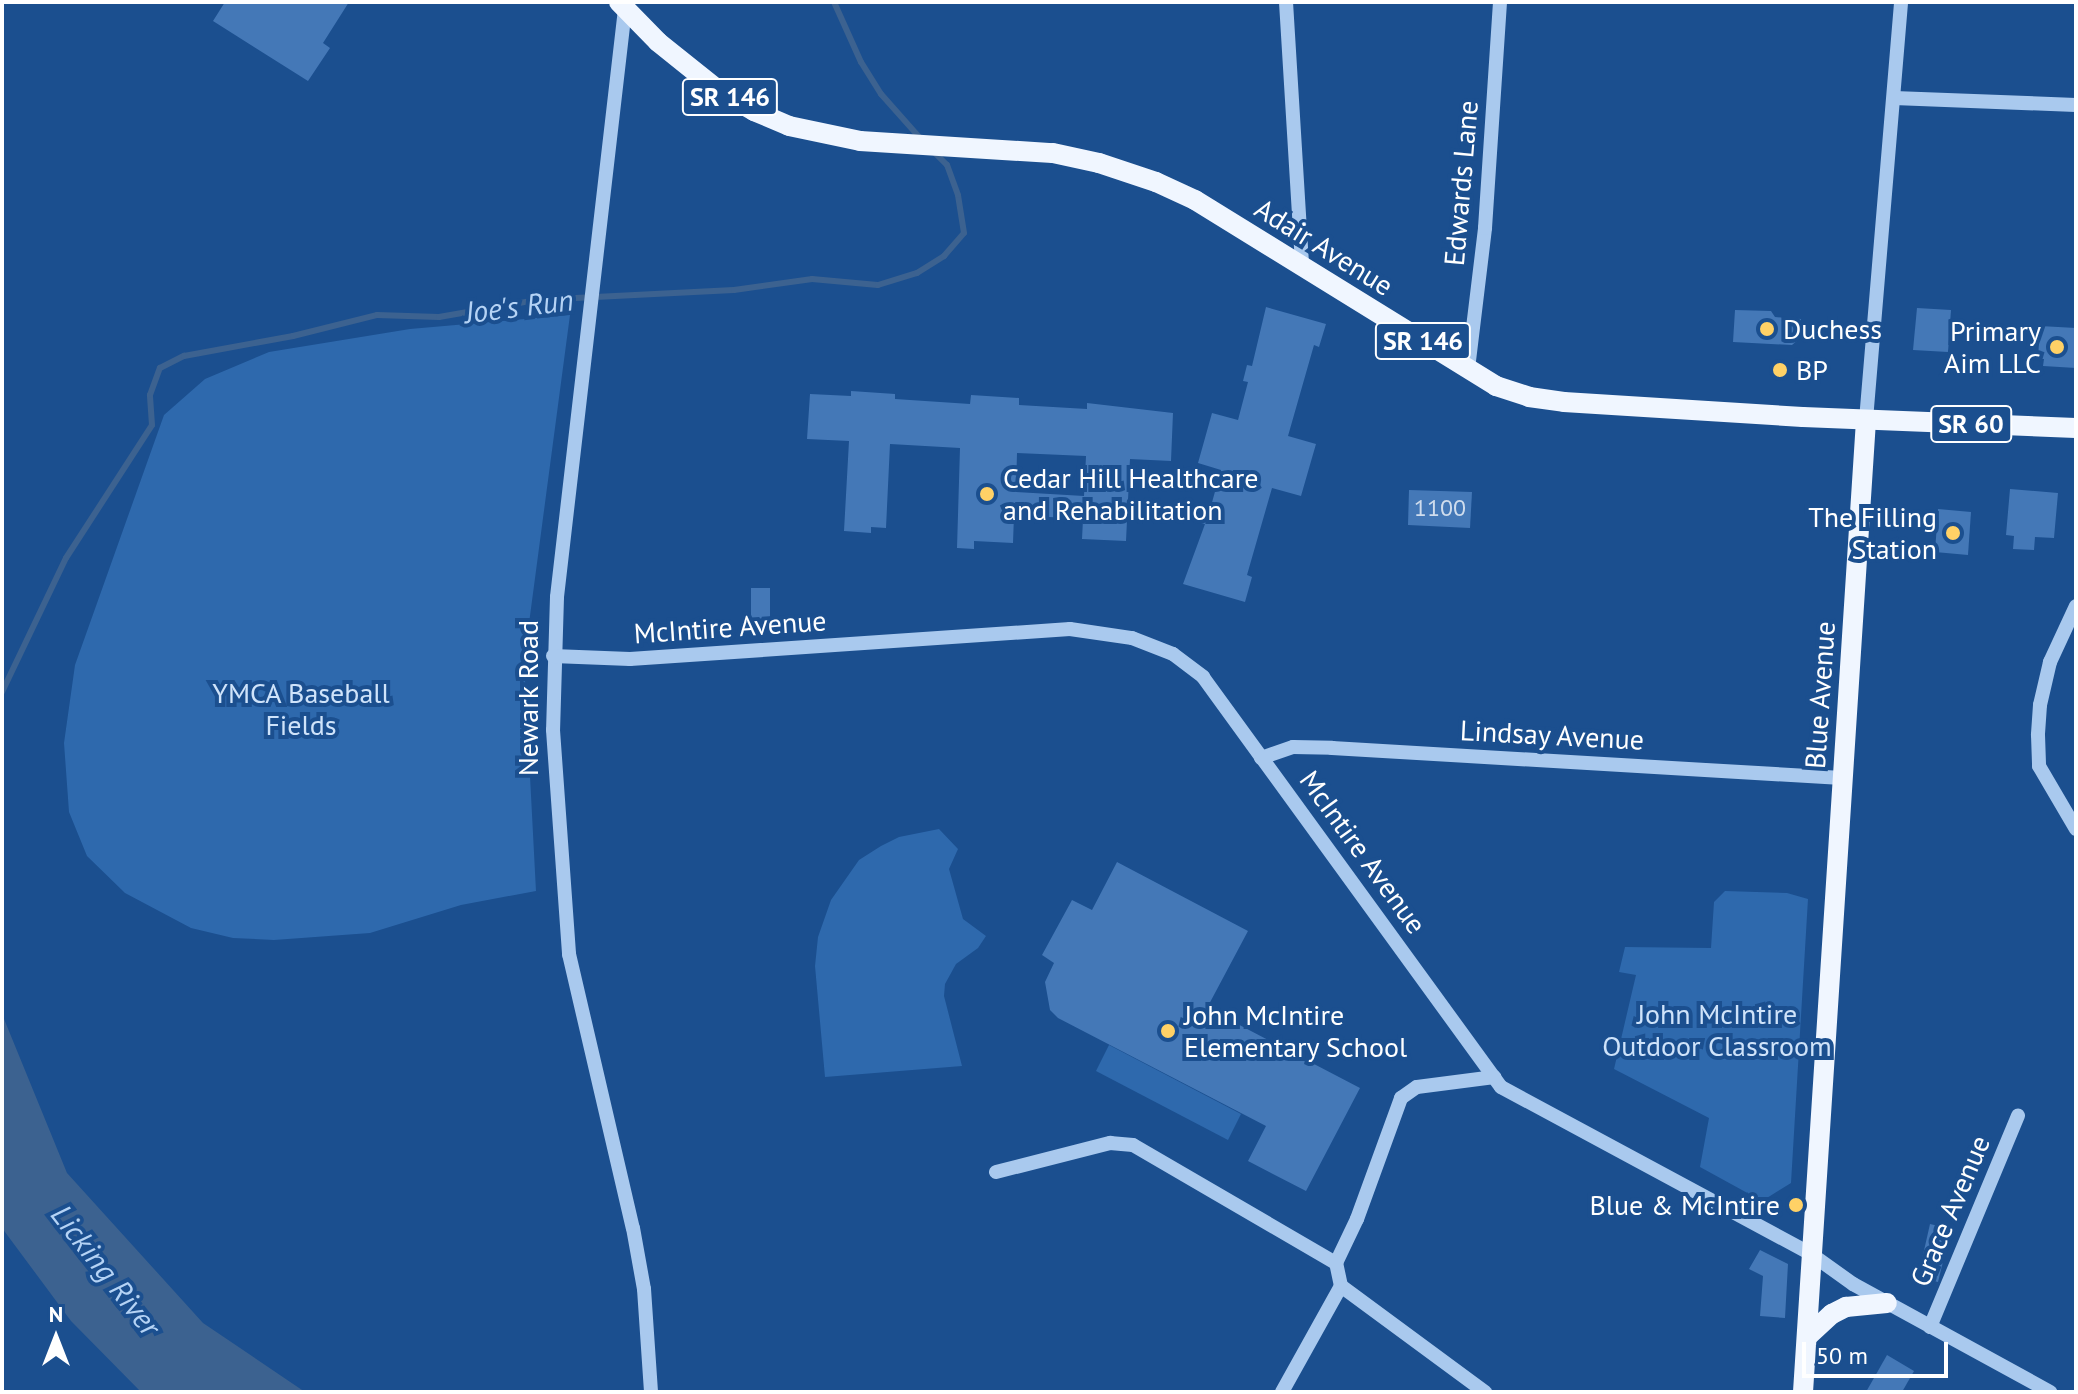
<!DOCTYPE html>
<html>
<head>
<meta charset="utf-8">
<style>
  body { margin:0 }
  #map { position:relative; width:2078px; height:1394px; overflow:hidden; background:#1b4f8f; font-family:"PT Sans",sans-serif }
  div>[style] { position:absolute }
  .green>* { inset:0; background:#2e69ad }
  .water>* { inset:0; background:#3c6290 }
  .stream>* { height:6px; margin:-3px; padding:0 3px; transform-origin:3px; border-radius:3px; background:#3c6290 }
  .building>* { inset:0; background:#4478b7 }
  .minor>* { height:14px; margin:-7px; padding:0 7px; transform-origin:7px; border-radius:7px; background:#a9c9ee }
  .major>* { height:20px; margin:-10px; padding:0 10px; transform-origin:10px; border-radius:10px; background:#f0f6ff }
  .dots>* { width:22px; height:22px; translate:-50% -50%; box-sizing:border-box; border:4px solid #1b4f8f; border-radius:50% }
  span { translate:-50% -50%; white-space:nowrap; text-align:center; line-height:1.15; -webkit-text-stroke:8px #1b4f8f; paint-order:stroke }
  .number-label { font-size:24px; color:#d0dded }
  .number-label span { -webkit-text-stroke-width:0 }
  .shield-label span { padding:2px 6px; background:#1b4f8f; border:2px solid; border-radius:6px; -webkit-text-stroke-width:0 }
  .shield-label { font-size:26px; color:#fff; font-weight:700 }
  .street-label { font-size:28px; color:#fff }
  .poi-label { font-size:28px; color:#fff }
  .left { translate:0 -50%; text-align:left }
  .right { translate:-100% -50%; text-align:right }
  .park-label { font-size:28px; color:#cfe3fa }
  .water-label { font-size:30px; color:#b5d3f5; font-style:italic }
  .frame { position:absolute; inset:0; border:4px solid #fff; pointer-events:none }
  .north { position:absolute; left:16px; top:1298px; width:80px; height:80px; -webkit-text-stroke:6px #1b4f8f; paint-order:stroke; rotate:0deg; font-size:22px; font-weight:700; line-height:32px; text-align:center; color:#fff }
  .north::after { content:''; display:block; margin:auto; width:28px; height:36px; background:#fff; clip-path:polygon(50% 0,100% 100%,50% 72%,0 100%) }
  .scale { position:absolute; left:1802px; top:1342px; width:146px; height:36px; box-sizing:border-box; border:4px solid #fff; border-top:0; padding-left:10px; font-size:24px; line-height:28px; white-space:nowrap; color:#fff; -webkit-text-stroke:6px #1b4f8f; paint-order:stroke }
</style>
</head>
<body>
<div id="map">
  <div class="green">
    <div style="clip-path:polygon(570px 315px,524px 661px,536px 891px,461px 905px,370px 933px,274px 940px,233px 938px,191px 928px,125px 893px,87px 856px,69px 812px,64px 743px,75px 665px,164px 415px,205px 379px,269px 352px,410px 329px)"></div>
    <div style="clip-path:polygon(939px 829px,958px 849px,949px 869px,963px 919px,986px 936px,978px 948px,956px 964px,945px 984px,944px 996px,962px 1066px,825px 1077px,815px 966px,818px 937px,831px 900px,859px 860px,881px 846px,899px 837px)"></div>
    <div style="clip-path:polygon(1725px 891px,1787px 893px,1808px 899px,1791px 1183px,1762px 1201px,1700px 1167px,1709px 1118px,1614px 1069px,1636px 975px,1619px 972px,1625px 947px,1711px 948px,1714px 902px)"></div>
    <div style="clip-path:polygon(1109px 1045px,1241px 1114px,1228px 1140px,1096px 1071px)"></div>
  </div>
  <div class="water">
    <div style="clip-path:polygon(2px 1014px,67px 1173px,203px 1323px,305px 1392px,141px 1392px,71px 1321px,2px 1228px)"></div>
  </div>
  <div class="stream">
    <div style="left:834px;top:2px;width:66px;rotate:65.8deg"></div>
    <div style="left:861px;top:62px;width:38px;rotate:58deg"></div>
    <div style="left:881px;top:94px;width:60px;rotate:48.4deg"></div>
    <div style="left:2px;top:692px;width:148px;rotate:-64.5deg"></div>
    <div style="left:66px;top:558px;width:158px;rotate:-57.1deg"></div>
    <div style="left:152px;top:425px;width:30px;rotate:-94deg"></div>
    <div style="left:150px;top:395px;width:29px;rotate:-70deg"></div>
    <div style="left:160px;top:368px;width:27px;rotate:-27deg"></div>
    <div style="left:184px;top:356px;width:111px;rotate:-10.4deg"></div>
    <div style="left:293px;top:336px;width:87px;rotate:-14deg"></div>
    <div style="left:377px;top:315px;width:62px;rotate:1.8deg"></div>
    <div style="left:439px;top:317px;width:98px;rotate:-9.9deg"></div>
    <div style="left:536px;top:300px;width:198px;rotate:-2.9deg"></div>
    <div style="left:734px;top:290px;width:79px;rotate:-8deg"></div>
    <div style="left:812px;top:279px;width:66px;rotate:5.2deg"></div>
    <div style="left:878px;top:285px;width:41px;rotate:-17.1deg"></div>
    <div style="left:917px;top:273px;width:32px;rotate:-32deg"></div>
    <div style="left:944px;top:256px;width:30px;rotate:-49deg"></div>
    <div style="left:964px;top:233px;width:38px;rotate:-99deg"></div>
    <div style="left:958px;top:195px;width:32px;rotate:-110deg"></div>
    <div style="left:947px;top:165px;width:21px;rotate:-135deg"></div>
  </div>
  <div class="building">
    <div style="clip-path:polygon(225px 2px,349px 2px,323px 43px,330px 48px,308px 81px,213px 21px)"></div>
    <div style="clip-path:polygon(1266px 307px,1326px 324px,1319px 347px,1314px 345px,1288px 436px,1316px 444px,1301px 496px,1272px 488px,1247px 575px,1252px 577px,1245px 602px,1183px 584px,1205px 524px,1200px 523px,1205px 504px,1211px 506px,1221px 470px,1198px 463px,1212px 413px,1238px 420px,1248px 382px,1243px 381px,1247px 365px,1252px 366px)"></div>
    <div style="clip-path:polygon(1917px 308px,1951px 310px,1948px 352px,1913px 350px)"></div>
    <div style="clip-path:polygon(1735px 310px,1771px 311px,1775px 317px,1801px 319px,1799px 339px,1792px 345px,1733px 342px)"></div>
    <div style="clip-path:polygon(2040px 326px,2076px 328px,2076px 368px,2043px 366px,2044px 359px,2038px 359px)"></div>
    <div style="clip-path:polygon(evenodd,851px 391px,895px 394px,895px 399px,970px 404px,971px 395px,1019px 398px,1019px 405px,1087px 409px,1087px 403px,1173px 413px,1171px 461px,1130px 459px,1126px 541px,1082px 539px,1083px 519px,1014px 515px,1013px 543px,974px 541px,974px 549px,957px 548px,960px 448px,890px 444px,886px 528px,871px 527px,871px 533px,844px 531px,849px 441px,807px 439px,810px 394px,851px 396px,851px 391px,1017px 453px,1086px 456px,1084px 496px,1016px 492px,1017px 453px)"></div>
    <div style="clip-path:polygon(2010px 489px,2058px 493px,2054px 538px,2035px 537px,2034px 550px,2013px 549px,2014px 536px,2006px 535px)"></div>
    <div style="clip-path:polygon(1409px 490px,1472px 492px,1470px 528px,1408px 525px)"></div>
    <div style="clip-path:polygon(1938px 509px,1971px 512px,1968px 555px,1935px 552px)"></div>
    <div style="clip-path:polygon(751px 588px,770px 588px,770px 618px,751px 619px)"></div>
    <div style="clip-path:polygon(1117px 862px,1248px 931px,1207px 1008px,1360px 1088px,1306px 1191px,1248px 1161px,1266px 1126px,1058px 1018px,1050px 1010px,1045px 982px,1054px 963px,1042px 955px,1072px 900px,1092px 910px)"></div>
    <div style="clip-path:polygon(1930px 1224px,1951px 1229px,1938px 1282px,1918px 1277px)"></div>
    <div style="clip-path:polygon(1760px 1250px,1788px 1264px,1785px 1318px,1760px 1316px,1763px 1276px,1749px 1269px)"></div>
    <div style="clip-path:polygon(1887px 1355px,1914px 1371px,1902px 1392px,1866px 1392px)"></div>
  </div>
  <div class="minor">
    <div style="left:1286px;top:2px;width:264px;rotate:86.5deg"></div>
    <div style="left:625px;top:9px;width:592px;rotate:96.6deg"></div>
    <div style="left:557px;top:597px;width:133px;rotate:91.7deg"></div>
    <div style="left:553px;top:730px;width:225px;rotate:85.9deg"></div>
    <div style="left:569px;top:954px;width:281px;rotate:76.9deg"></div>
    <div style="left:633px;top:1228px;width:62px;rotate:79.8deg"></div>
    <div style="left:644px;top:1289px;width:103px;rotate:86.1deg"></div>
    <div style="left:1894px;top:98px;width:182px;rotate:2.2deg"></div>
    <div style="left:1468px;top:369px;width:142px;rotate:-83.1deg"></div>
    <div style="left:1485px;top:228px;width:226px;rotate:-86.2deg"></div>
    <div style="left:1866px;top:420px;width:419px;rotate:-85.2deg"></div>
    <div style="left:2076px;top:606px;width:62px;rotate:114.9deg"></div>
    <div style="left:2050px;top:662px;width:44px;rotate:103.1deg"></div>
    <div style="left:2040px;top:705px;width:30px;rotate:94deg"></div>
    <div style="left:2038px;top:735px;width:31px;rotate:88deg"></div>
    <div style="left:2039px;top:766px;width:73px;rotate:59.6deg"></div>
    <div style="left:553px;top:656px;width:77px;rotate:2.2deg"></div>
    <div style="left:630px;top:659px;width:441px;rotate:-3.9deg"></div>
    <div style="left:1070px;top:629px;width:63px;rotate:8.3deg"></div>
    <div style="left:1132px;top:638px;width:44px;rotate:21.3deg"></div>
    <div style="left:1173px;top:654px;width:38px;rotate:37deg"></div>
    <div style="left:1203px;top:677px;width:507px;rotate:53.99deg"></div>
    <div style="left:1501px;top:1087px;width:352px;rotate:28.3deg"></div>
    <div style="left:1811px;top:1254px;width:52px;rotate:35.5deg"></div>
    <div style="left:1853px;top:1284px;width:225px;rotate:28.7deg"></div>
    <div style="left:1261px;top:758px;width:34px;rotate:-19deg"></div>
    <div style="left:1293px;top:747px;width:39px;rotate:1deg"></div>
    <div style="left:1332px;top:748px;width:511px;rotate:3.37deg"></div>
    <div style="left:996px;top:1172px;width:118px;rotate:-14.3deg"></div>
    <div style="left:1110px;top:1143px;width:23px;rotate:5deg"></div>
    <div style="left:1133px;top:1145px;width:235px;rotate:30.2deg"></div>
    <div style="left:1341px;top:1286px;width:179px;rotate:36.4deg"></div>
    <div style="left:1930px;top:1327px;width:229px;rotate:-67.4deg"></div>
    <div style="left:1282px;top:1392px;width:121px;rotate:-60.9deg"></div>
    <div style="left:1341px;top:1286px;width:24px;rotate:-102deg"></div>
    <div style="left:1336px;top:1263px;width:49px;rotate:-64.5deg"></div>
    <div style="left:1357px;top:1219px;width:129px;rotate:-70deg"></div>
    <div style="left:1401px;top:1098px;width:19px;rotate:-35deg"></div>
    <div style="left:1417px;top:1087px;width:78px;rotate:-7.4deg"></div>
  </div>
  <div class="major">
    <div style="left:619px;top:2px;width:56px;rotate:45.7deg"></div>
    <div style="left:658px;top:42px;width:77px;rotate:38.7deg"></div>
    <div style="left:718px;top:90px;width:42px;rotate:30.3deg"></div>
    <div style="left:754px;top:111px;width:38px;rotate:23deg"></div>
    <div style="left:789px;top:126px;width:73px;rotate:11.9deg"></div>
    <div style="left:860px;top:141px;width:193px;rotate:3.6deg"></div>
    <div style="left:1053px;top:153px;width:47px;rotate:12.3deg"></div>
    <div style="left:1099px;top:163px;width:60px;rotate:18.4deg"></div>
    <div style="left:1156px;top:182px;width:43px;rotate:24.8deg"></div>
    <div style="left:1195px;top:200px;width:354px;rotate:31.7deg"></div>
    <div style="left:1496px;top:386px;width:35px;rotate:18deg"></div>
    <div style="left:1529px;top:397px;width:35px;rotate:8deg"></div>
    <div style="left:1564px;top:402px;width:239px;rotate:3.6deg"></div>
    <div style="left:1803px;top:417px;width:273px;rotate:2.3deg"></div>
    <div style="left:1807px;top:1337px;width:34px;rotate:-43deg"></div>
    <div style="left:1832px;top:1314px;width:16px;rotate:-27deg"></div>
    <div style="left:1846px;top:1307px;width:41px;rotate:-5.6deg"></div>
    <div style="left:1803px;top:1392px;width:974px;rotate:-86.29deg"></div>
  </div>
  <div class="dots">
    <div style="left:1767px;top:329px;background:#ffd166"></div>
    <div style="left:2057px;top:347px;background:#ffd166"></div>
    <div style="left:1780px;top:370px;background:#ffd166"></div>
    <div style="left:987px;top:494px;background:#ffd166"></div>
    <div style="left:1953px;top:533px;background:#ffd166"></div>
    <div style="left:1168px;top:1031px;background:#ffd166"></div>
    <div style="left:1796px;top:1205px;background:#ffd166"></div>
  </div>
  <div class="number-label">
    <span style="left:1440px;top:508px">1100</span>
  </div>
  <div class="shield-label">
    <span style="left:730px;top:97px">SR 146</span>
    <span style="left:1423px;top:341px">SR 146</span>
    <span style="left:1971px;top:424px">SR 60</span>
  </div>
  <div class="street-label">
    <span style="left:1461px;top:183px;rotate:-85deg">Edwards Lane</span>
    <span style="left:1324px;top:247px;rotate:32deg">Adair Avenue</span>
    <span style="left:730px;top:627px;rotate:-4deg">McIntire Avenue</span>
    <span style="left:1820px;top:695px;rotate:-86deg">Blue Avenue</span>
    <span style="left:528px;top:698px;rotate:-90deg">Newark Road</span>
    <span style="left:1552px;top:735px;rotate:3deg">Lindsay Avenue</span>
    <span style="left:1363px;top:852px;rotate:54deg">McIntire Avenue</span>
    <span style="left:1950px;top:1211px;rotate:-67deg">Grace Avenue</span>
  </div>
  <div class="poi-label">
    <span class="left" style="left:1783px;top:329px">Duchess</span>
    <span class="right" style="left:2041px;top:347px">Primary<br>Aim LLC</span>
    <span class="left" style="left:1796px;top:370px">BP</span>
    <span class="left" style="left:1003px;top:494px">Cedar Hill Healthcare<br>and Rehabilitation</span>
    <span class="right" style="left:1937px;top:533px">The Filling<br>Station</span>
    <span class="left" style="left:1184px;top:1031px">John McIntire<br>Elementary School</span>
    <span class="right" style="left:1780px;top:1205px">Blue &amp; McIntire</span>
  </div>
  <div class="park-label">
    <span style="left:301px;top:709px">YMCA Baseball<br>Fields</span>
    <span style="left:1717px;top:1030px">John McIntire<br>Outdoor Classroom</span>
  </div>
  <div class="water-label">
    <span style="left:519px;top:306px;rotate:-7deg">Joe's Run</span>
    <span style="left:106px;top:1270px;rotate:52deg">Licking River</span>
  </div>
  <div class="frame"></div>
  <div class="north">N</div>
  <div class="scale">50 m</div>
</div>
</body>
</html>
